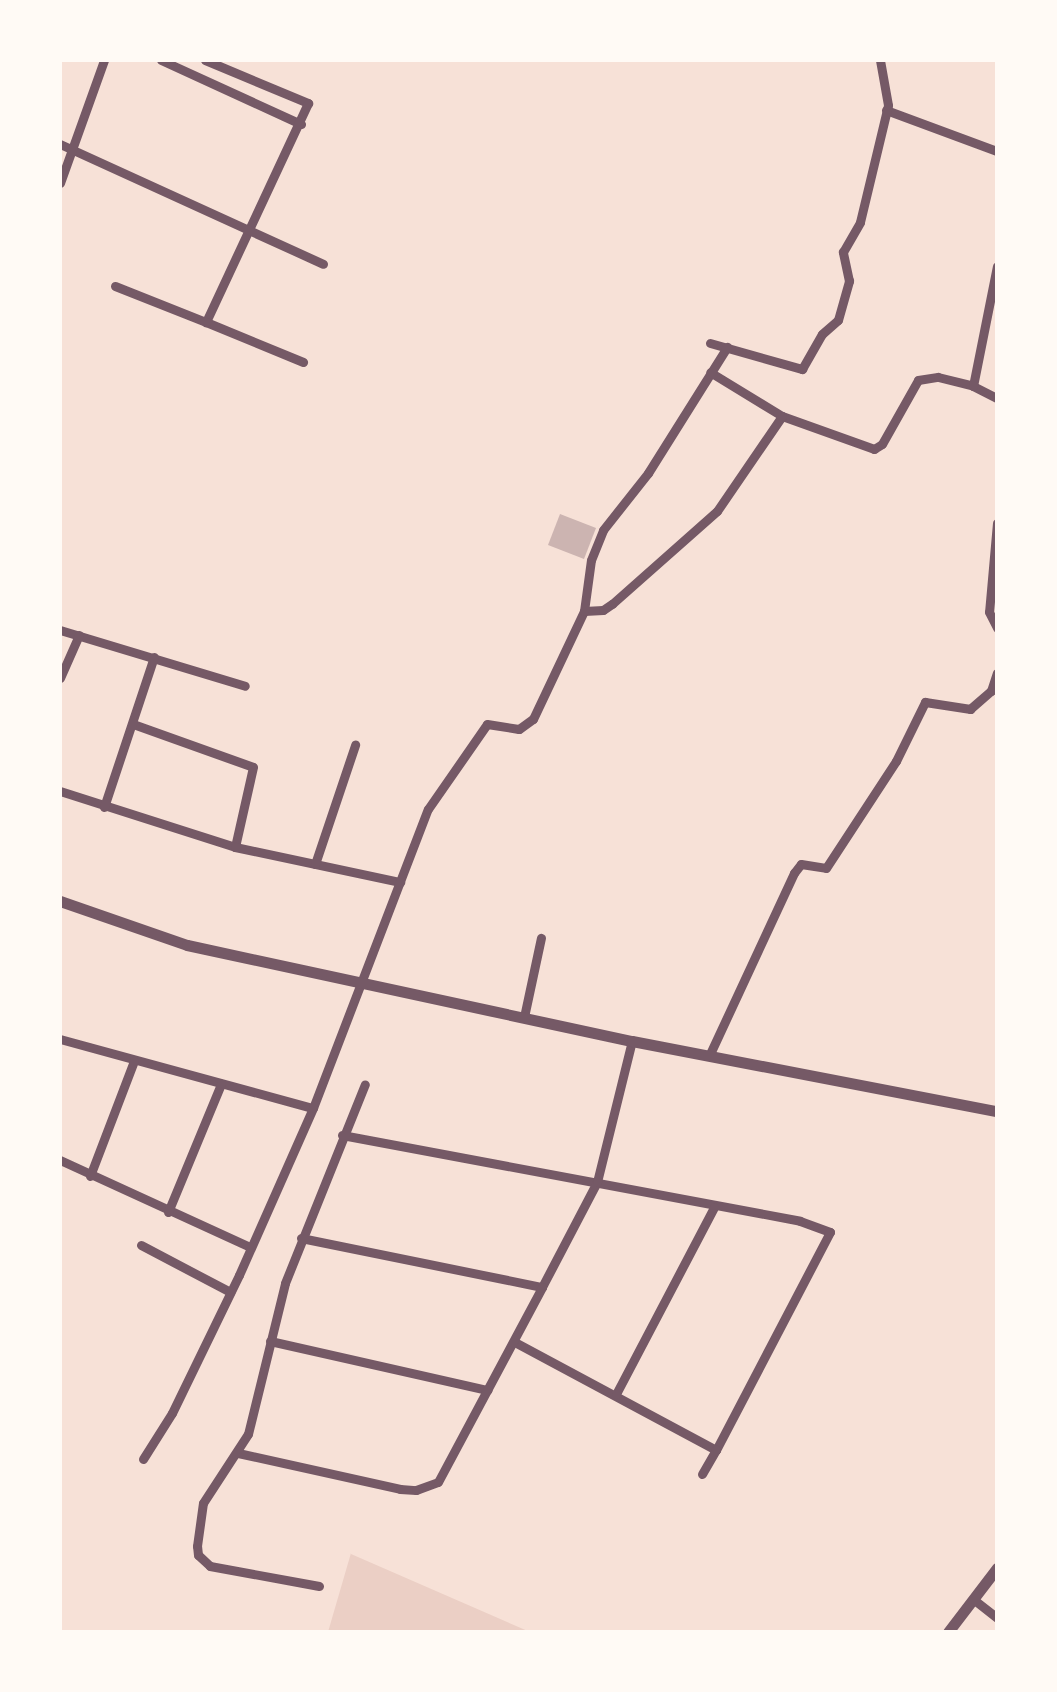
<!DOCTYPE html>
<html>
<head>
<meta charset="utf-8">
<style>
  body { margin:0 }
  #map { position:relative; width:1057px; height:1692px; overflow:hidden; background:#f7e1d7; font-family:"Work Sans",sans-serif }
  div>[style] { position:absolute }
  .green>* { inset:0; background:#ebcfc5 }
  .building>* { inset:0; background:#ccb4b1 }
  .minor>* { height:9px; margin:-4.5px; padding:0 4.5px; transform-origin:4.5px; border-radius:4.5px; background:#755966 }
  .tertiary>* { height:11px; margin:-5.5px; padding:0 5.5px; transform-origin:5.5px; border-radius:5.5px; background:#755966 }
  span { translate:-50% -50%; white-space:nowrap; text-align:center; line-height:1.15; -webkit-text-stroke:8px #fffaf5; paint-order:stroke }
  .frame { position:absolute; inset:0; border:62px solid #fffaf5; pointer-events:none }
</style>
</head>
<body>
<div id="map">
  <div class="green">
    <div style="clip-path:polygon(351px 1553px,351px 1554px,530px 1632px,328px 1632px)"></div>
  </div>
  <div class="building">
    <div style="clip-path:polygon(560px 514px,596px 528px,584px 559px,548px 545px)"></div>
  </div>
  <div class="minor">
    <div style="left:161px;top:60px;width:154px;rotate:24.6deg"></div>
    <div style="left:205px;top:60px;width:112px;rotate:22.7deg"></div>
    <div style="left:308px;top:103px;width:242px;rotate:115deg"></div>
    <div style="left:206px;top:322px;width:105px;rotate:22.4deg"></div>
    <div style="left:886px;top:110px;width:118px;rotate:20.3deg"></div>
    <div style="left:60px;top:144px;width:289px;rotate:24.5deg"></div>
    <div style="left:60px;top:183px;width:131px;rotate:-70.3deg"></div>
    <div style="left:115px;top:286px;width:98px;rotate:21.6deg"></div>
    <div style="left:710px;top:343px;width:96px;rotate:15.8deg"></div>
    <div style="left:802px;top:369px;width:40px;rotate:-60.3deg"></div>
    <div style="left:822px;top:334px;width:21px;rotate:-41deg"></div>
    <div style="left:838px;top:320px;width:41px;rotate:-74.2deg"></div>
    <div style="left:849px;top:281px;width:30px;rotate:-102deg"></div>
    <div style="left:843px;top:252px;width:34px;rotate:-60deg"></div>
    <div style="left:860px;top:222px;width:120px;rotate:-76.5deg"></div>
    <div style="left:888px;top:105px;width:46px;rotate:-100.1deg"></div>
    <div style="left:973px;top:386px;width:27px;rotate:27deg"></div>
    <div style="left:782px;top:416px;width:98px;rotate:19.7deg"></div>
    <div style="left:874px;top:449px;width:9px;rotate:-32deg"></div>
    <div style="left:882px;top:444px;width:73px;rotate:-60.6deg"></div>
    <div style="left:918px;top:380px;width:20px;rotate:-9deg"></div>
    <div style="left:938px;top:377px;width:36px;rotate:14deg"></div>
    <div style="left:973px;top:386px;width:122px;rotate:-78.7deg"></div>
    <div style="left:997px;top:523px;width:89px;rotate:95.1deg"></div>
    <div style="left:989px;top:612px;width:18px;rotate:63deg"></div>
    <div style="left:584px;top:611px;width:19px;rotate:-3deg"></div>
    <div style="left:603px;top:610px;width:11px;rotate:-34deg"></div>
    <div style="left:612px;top:604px;width:140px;rotate:-41.5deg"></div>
    <div style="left:717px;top:511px;width:115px;rotate:-55.6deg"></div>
    <div style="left:782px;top:416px;width:84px;rotate:-148.6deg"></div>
    <div style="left:60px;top:630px;width:193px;rotate:16.8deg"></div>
    <div style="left:60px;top:678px;width:47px;rotate:-66.2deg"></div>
    <div style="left:133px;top:724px;width:127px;rotate:19.7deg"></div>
    <div style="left:253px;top:767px;width:82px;rotate:102.7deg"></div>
    <div style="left:60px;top:791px;width:184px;rotate:17.7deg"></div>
    <div style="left:235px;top:847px;width:169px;rotate:12deg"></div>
    <div style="left:104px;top:807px;width:158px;rotate:-71.6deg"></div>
    <div style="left:315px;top:864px;width:126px;rotate:-71.4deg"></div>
    <div style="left:524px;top:1017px;width:81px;rotate:-77.9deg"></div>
    <div style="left:60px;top:1039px;width:262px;rotate:15.3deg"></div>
    <div style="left:709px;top:1056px;width:202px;rotate:-65.1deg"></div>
    <div style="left:794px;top:873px;width:11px;rotate:-52deg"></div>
    <div style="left:801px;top:864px;width:25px;rotate:9deg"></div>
    <div style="left:826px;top:868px;width:128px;rotate:-56.8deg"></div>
    <div style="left:896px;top:761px;width:66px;rotate:-63.8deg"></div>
    <div style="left:925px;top:702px;width:46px;rotate:8.8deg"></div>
    <div style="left:970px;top:709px;width:28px;rotate:-41deg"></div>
    <div style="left:991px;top:691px;width:19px;rotate:-72deg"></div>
    <div style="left:342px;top:1135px;width:466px;rotate:10.6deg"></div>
    <div style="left:800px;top:1221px;width:32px;rotate:20deg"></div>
    <div style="left:830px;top:1232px;width:246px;rotate:117.6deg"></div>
    <div style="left:716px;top:1450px;width:228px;rotate:-151.8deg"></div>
    <div style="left:60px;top:1160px;width:209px;rotate:24.6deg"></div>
    <div style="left:90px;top:1176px;width:123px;rotate:-69.1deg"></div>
    <div style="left:168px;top:1212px;width:139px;rotate:-67.5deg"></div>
    <div style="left:301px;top:1238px;width:246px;rotate:11.5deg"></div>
    <div style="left:542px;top:1287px;width:119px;rotate:-62.4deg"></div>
    <div style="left:597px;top:1182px;width:145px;rotate:-76.1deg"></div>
    <div style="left:141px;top:1245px;width:101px;rotate:27.8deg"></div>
    <div style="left:270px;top:1341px;width:223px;rotate:12.7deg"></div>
    <div style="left:616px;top:1394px;width:211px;rotate:-62.3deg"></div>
    <div style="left:238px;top:1453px;width:166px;rotate:12.5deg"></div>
    <div style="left:400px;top:1489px;width:16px;rotate:4deg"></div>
    <div style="left:416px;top:1490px;width:23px;rotate:-20deg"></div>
    <div style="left:438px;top:1482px;width:221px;rotate:-61.9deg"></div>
    <div style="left:143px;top:1459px;width:54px;rotate:-57.8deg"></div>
    <div style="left:172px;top:1413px;width:153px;rotate:-64.1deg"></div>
    <div style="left:239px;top:1275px;width:183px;rotate:-66.1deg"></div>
    <div style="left:313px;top:1108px;width:320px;rotate:-69deg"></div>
    <div style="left:428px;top:809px;width:103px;rotate:-55.2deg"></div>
    <div style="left:487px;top:724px;width:32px;rotate:9deg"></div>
    <div style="left:519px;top:729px;width:17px;rotate:-36deg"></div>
    <div style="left:533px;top:719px;width:119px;rotate:-64.7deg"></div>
    <div style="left:584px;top:611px;width:51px;rotate:-82.2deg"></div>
    <div style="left:591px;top:560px;width:32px;rotate:-68deg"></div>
    <div style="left:603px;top:530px;width:73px;rotate:-51.7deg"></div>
    <div style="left:648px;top:473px;width:149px;rotate:-57.9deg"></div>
    <div style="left:702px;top:1474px;width:28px;rotate:-60deg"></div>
    <div style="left:319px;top:1586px;width:111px;rotate:-169.6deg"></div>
    <div style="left:210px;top:1566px;width:16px;rotate:-137deg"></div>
    <div style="left:198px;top:1555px;width:9px;rotate:-96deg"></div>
    <div style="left:197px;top:1546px;width:43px;rotate:-82.1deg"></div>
    <div style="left:203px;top:1503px;width:82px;rotate:-56.9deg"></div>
    <div style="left:248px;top:1434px;width:155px;rotate:-76.2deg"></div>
    <div style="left:285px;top:1283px;width:214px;rotate:-68.1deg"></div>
    <div style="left:973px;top:1599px;width:31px;rotate:38deg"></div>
  </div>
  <div class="tertiary">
    <div style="left:60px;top:901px;width:134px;rotate:19.1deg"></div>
    <div style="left:187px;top:945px;width:455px;rotate:12.2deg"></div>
    <div style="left:632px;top:1041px;width:372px;rotate:10.9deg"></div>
    <div style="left:948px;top:1632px;width:81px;rotate:-52.6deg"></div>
  </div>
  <div class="frame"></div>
</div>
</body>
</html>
